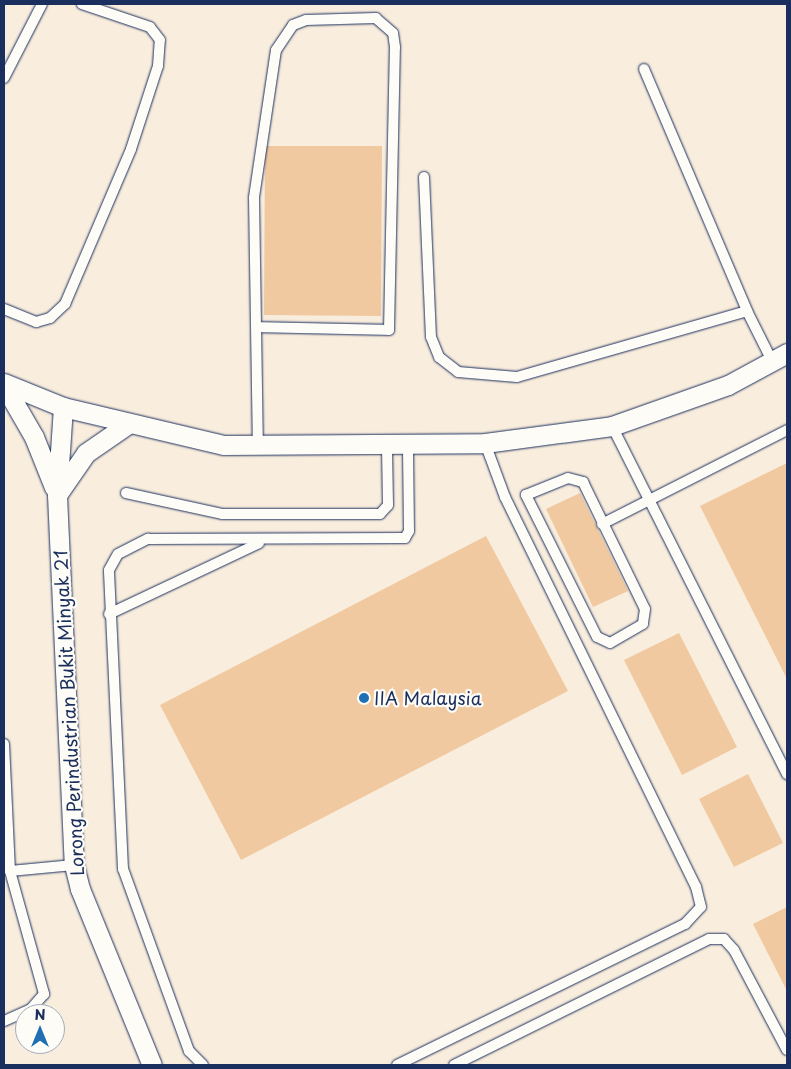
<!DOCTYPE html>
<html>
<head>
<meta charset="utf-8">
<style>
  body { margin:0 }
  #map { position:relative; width:791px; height:1069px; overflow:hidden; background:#fdfcf7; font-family:"Playpen Sans",sans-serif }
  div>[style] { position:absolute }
  .built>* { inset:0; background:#f9eddd }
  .building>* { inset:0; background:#f0c9a0 }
  .roads { filter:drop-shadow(0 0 1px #1b2f5e) drop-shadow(0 0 1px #1b2f5e) }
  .lane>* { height:10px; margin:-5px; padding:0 5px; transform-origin:5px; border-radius:5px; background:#fdfcf7 }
  .street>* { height:19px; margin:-9.5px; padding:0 9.5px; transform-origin:9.5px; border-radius:9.5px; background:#fdfcf7 }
  .dots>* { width:14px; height:14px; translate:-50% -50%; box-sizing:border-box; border:2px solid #fdfcf7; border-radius:50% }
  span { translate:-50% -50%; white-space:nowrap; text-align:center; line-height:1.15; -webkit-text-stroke:4.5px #fdfcf7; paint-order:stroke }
  .poi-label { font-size:18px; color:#1b2f5e }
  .left { translate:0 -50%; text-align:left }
  .street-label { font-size:18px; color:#1b2f5e }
  .frame { position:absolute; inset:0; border:5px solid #1b2f5e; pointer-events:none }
  .north { position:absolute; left:15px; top:1004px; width:50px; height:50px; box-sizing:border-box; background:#fdfcf7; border:1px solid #a3aaba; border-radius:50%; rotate:0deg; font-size:14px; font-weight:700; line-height:20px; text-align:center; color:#1b2f5e }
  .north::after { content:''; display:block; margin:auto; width:18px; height:22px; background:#1f6fb2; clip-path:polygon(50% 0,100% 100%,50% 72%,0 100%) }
</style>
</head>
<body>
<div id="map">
  <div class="built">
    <div style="clip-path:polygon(evenodd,4px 4px,787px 4px,787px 1065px,4px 1065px,4px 4px,25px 1014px,55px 1014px,55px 1044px,25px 1044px,25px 1014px)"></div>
  </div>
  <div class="building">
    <div style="clip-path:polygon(265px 146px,382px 146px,381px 316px,264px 315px)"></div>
    <div style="clip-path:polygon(787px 463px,787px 679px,700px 506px)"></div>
    <div style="clip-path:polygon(580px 493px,628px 591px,593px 607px,546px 509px)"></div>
    <div style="clip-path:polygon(486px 536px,568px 691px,241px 860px,160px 705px)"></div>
    <div style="clip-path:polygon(679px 633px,737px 747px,682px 775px,624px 660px)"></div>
    <div style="clip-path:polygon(748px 774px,783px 843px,734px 867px,699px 799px)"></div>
    <div style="clip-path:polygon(787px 907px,787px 991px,753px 924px)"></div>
  </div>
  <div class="roads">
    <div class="lane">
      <div style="left:644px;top:69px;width:263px;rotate:66.9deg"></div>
      <div style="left:4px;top:78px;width:83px;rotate:-62.8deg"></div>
      <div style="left:424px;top:177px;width:160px;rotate:87.5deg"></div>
      <div style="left:431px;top:337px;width:22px;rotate:68deg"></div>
      <div style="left:439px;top:357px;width:24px;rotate:38deg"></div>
      <div style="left:458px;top:372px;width:59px;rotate:4.8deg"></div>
      <div style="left:517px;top:377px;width:239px;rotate:-16deg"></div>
      <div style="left:747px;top:311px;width:56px;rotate:63.4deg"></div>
      <div style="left:4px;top:309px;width:35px;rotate:22deg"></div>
      <div style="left:36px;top:322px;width:15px;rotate:-16deg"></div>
      <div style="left:50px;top:318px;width:21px;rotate:-43deg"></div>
      <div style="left:65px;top:304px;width:168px;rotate:-66.9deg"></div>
      <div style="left:131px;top:149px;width:87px;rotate:-72deg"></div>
      <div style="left:158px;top:66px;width:26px;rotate:-86deg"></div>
      <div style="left:160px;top:40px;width:16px;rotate:-128deg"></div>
      <div style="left:150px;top:27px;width:72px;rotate:-161.3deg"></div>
      <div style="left:257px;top:327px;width:132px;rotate:1.3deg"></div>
      <div style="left:389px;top:330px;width:283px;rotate:-88.8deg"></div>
      <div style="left:395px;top:47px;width:14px;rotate:-98deg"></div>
      <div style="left:393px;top:33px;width:23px;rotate:-139deg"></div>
      <div style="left:376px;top:18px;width:70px;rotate:178.4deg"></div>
      <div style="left:306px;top:20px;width:14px;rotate:159deg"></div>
      <div style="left:293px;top:25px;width:30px;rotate:124deg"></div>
      <div style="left:276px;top:50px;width:150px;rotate:98.5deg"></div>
      <div style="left:254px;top:198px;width:248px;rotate:89.1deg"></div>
      <div style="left:612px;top:426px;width:390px;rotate:63.3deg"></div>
      <div style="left:568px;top:478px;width:16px;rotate:15deg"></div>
      <div style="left:583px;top:482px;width:141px;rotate:64deg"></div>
      <div style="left:645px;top:609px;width:15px;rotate:98deg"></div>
      <div style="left:643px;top:624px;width:38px;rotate:150deg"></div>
      <div style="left:610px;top:643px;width:14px;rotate:-155deg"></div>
      <div style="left:597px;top:637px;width:159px;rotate:-116.6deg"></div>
      <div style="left:526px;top:495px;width:45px;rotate:-22deg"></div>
      <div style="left:126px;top:493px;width:98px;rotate:12.3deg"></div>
      <div style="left:222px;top:514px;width:158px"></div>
      <div style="left:380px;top:514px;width:12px;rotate:-48deg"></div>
      <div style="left:388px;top:505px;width:60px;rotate:-91deg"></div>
      <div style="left:602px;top:524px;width:208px;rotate:-26.9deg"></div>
      <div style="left:109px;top:614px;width:166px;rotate:-25.3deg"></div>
      <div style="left:4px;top:744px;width:127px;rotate:87.3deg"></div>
      <div style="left:10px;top:871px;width:128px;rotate:74.5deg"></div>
      <div style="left:44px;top:994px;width:20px;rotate:131deg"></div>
      <div style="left:31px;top:1009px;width:30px;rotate:156deg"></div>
      <div style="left:10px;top:871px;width:64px;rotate:-5.4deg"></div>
      <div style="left:203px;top:1065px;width:20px;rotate:-135deg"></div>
      <div style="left:189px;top:1051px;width:194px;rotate:-109.9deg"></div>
      <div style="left:123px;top:869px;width:299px;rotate:-92.7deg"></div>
      <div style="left:109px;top:570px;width:18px;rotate:-61deg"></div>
      <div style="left:118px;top:554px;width:34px;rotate:-27deg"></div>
      <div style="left:148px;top:539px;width:257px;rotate:-0.2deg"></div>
      <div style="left:405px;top:538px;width:8px;rotate:-60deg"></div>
      <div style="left:409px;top:531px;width:87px;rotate:-90.7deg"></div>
      <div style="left:397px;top:1065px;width:321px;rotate:-26.1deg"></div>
      <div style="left:685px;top:924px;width:23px;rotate:-47deg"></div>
      <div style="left:701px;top:907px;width:21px;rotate:-104deg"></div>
      <div style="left:696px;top:887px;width:434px;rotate:-116.1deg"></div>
      <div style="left:505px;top:497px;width:58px;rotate:-110.3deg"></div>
      <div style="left:454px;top:1065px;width:284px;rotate:-26.3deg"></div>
      <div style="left:709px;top:939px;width:15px"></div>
      <div style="left:724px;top:939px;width:15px;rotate:48deg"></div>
      <div style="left:734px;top:950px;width:113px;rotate:62.1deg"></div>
    </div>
    <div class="street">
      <div style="left:4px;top:383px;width:64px;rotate:22.1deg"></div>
      <div style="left:63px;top:407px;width:165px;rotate:13.3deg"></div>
      <div style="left:224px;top:445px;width:261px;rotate:-0.4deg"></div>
      <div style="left:485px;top:443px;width:128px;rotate:-7.6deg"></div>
      <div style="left:612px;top:426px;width:123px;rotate:-19.5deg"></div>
      <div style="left:728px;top:385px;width:67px;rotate:-28.5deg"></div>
      <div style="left:4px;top:385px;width:60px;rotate:60deg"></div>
      <div style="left:34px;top:437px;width:54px;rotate:68.2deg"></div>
      <div style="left:63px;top:407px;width:88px;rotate:93.9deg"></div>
      <div style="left:57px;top:495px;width:370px;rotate:87.4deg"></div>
      <div style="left:74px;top:865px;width:25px;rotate:76deg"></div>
      <div style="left:80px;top:889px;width:190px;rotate:67.8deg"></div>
      <div style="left:59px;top:492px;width:47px;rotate:-55.3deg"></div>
      <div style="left:86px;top:453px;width:51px;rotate:-34.6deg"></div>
    </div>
  </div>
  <div class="dots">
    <div style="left:364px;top:698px;background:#1f6fb2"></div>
  </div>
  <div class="poi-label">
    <span class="left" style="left:374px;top:698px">IIA Malaysia</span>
  </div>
  <div class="street-label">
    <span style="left:69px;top:713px;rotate:-93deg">Lorong Perindustrian Bukit Minyak 21</span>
  </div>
  <div class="frame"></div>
  <div class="north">N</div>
</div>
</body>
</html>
